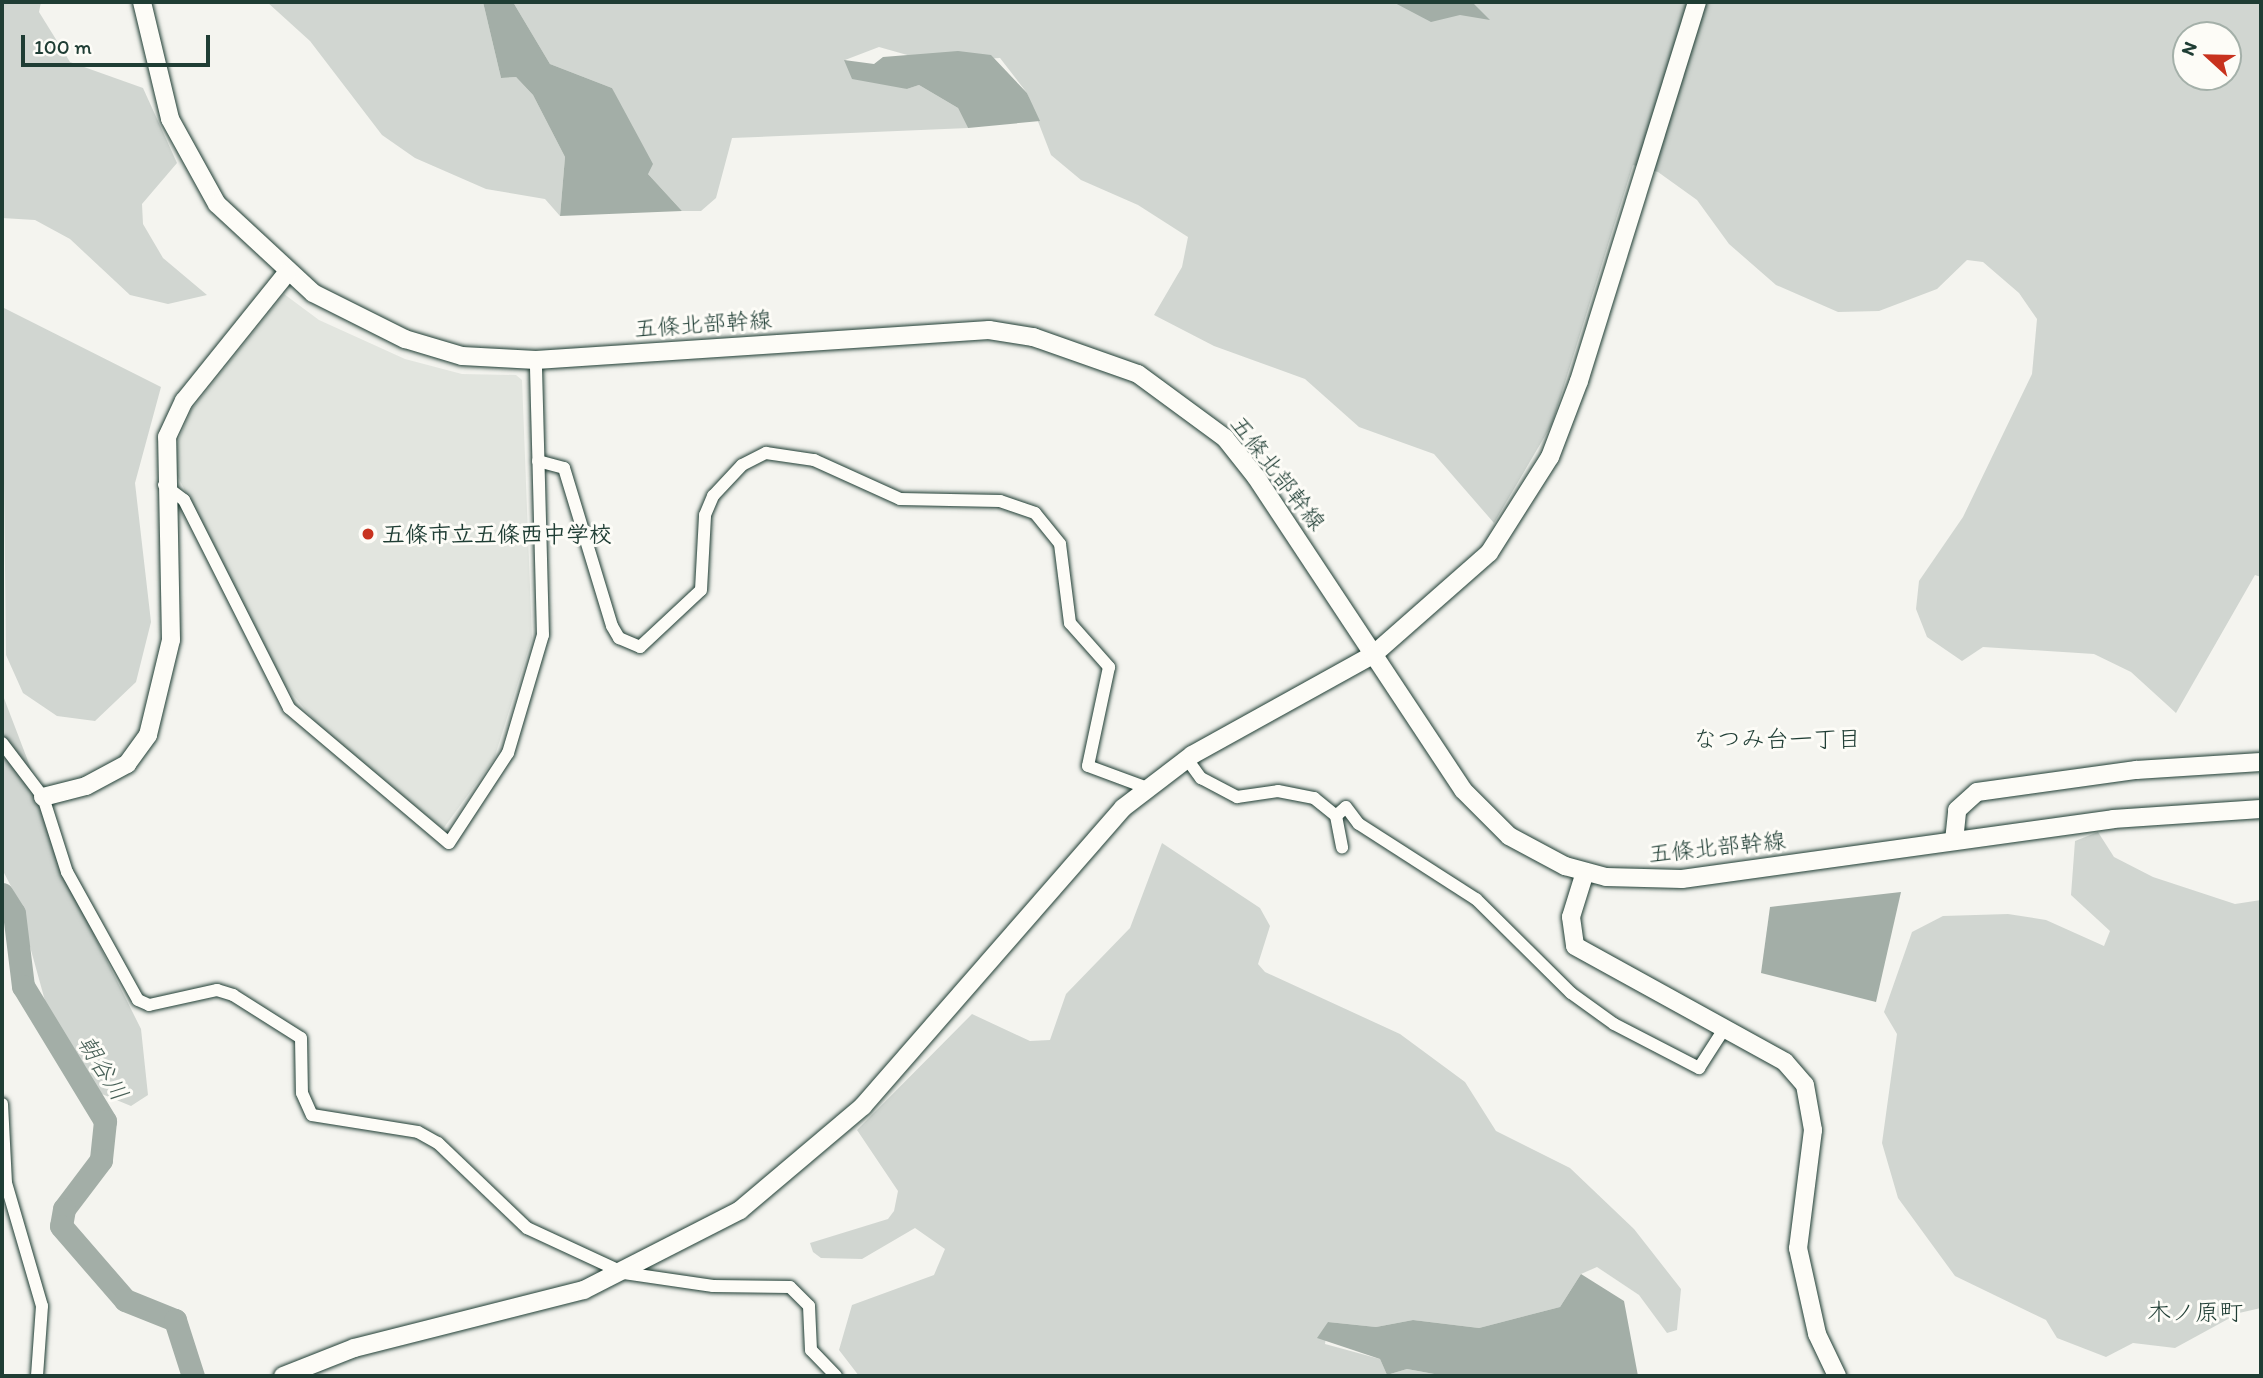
<!DOCTYPE html>
<html>
<head>
<meta charset="utf-8">
<style>
  body { margin:0 }
  #map { position:relative; width:2263px; height:1378px; overflow:hidden; background:#f4f4ef; font-family:Itim,"Klee One",sans-serif }
  div>[style] { position:absolute }
  .built>* { inset:0; background:#e2e5df }
  .green>* { inset:0; background:#d1d6d1 }
  .water>* { inset:0; background:#a3aea7 }
  .river>* { height:23px; margin:-11.5px; padding:0 11.5px; transform-origin:11.5px; border-radius:11.5px; background:#a3aea7 }
  .roads { filter:drop-shadow(0 0 2px #1f3d34) drop-shadow(0 0 2px #1f3d34) }
  .street>* { height:12px; margin:-6px; padding:0 6px; transform-origin:6px; border-radius:6px; background:#fdfcf7 }
  .secondary>* { height:18px; margin:-9px; padding:0 9px; transform-origin:9px; border-radius:9px; background:#fdfcf7 }
  .dots>* { width:19px; height:19px; translate:-50% -50%; box-sizing:border-box; border:4px solid #fdfcf7; border-radius:50% }
  span { translate:-50% -50%; white-space:nowrap; text-align:center; line-height:1.15; -webkit-text-stroke:6px #fdfcf7; paint-order:stroke }
  .street-label { font-size:23px; color:#1f3d34 }
  .poi-label { font-size:23px; color:#1f3d34; font-weight:700 }
  .left { translate:0 -50%; text-align:left }
  .neighbourhood-label { font-size:24px; color:#1f3d34 }
  .water-label { font-size:24px; color:#475f56; font-style:italic }
  .frame { position:absolute; inset:0; border:4px solid #1f3d34; pointer-events:none }
  .north { position:absolute; left:2172px; top:21px; width:70px; height:70px; box-sizing:border-box; background:#fdfcf7; border:2px solid #a4b0a9; border-radius:50%; rotate:292deg; font-size:19px; font-weight:700; line-height:28px; text-align:center; color:#1f3d34 }
  .north::after { content:''; display:block; margin:auto; width:24px; height:32px; background:#c8321e; clip-path:polygon(50% 0,100% 100%,50% 72%,0 100%) }
  .scale { position:absolute; left:21px; top:35px; width:189px; height:32px; box-sizing:border-box; border:4px solid #1f3d34; border-top:0; padding-left:9px; font-size:21px; line-height:24px; white-space:nowrap; color:#1f3d34; -webkit-text-stroke:5px #fdfcf7; paint-order:stroke }
</style>
</head>
<body>
<div id="map">
  <div class="built">
    <div style="clip-path:polygon(284px 294px,319px 320px,405px 359px,462px 374px,516px 375px,522px 380px,532px 638px,494px 759px,443px 829px,323px 731px,284px 684px,177px 475px,177px 444px,191px 410px)"></div>
  </div>
  <div class="green">
    <div style="clip-path:polygon(2px 2px,41px 2px,39px 12px,70px 62px,143px 88px,177px 163px,142px 204px,143px 224px,163px 258px,207px 295px,168px 304px,130px 295px,70px 239px,35px 220px,2px 218px)"></div>
    <div style="clip-path:polygon(267px 2px,483px 2px,501px 78px,516px 77px,533px 95px,565px 157px,560px 216px,545px 199px,486px 189px,415px 158px,382px 135px,310px 41px)"></div>
    <div style="clip-path:polygon(evenodd,513px 2px,2261px 2px,2261px 577px,2255px 575px,2176px 713px,2131px 672px,2094px 654px,1983px 647px,1962px 661px,1927px 637px,1916px 609px,1919px 581px,1963px 517px,2032px 374px,2037px 319px,2019px 293px,1983px 262px,1967px 260px,1937px 289px,1879px 311px,1838px 312px,1776px 285px,1729px 244px,1697px 200px,1658px 172px,1633px 165px,1552px 424px,1494px 523px,1434px 454px,1359px 427px,1305px 379px,1214px 346px,1154px 315px,1182px 267px,1188px 237px,1138px 205px,1081px 180px,1051px 155px,1027px 93px,1000px 58px,932px 62px,879px 47px,845px 60px,907px 89px,919px 85px,958px 108px,968px 128px,732px 138px,716px 198px,701px 211px,682px 211px,648px 174px,612px 88px,550px 64px,513px 2px,2186px 35px,2228px 35px,2228px 77px,2186px 77px,2186px 35px)"></div>
    <div style="clip-path:polygon(2px 307px,161px 387px,135px 483px,151px 622px,136px 682px,95px 721px,57px 716px,23px 693px,6px 655px)"></div>
    <div style="clip-path:polygon(2px 693px,96px 939px,141px 1029px,148px 1095px,131px 1106px,97px 1092px,47px 1008px,16px 896px,2px 869px)"></div>
    <div style="clip-path:polygon(2098px 832px,2114px 857px,2153px 877px,2235px 904px,2261px 900px,2261px 1308px,2239px 1313px,2175px 1348px,2133px 1343px,2106px 1357px,2057px 1338px,2046px 1320px,1955px 1276px,1898px 1198px,1882px 1143px,1897px 1034px,1884px 1012px,1912px 932px,1943px 916px,2008px 914px,2046px 920px,2104px 946px,2110px 931px,2071px 895px,2075px 841px)"></div>
    <div style="clip-path:polygon(1162px 843px,1260px 908px,1270px 926px,1258px 964px,1265px 972px,1400px 1034px,1465px 1082px,1496px 1131px,1570px 1168px,1634px 1229px,1681px 1289px,1677px 1330px,1667px 1333px,1639px 1295px,1597px 1267px,1581px 1274px,1560px 1307px,1479px 1328px,1413px 1320px,1376px 1327px,1328px 1322px,1325px 1344px,1380px 1359px,1387px 1375px,1407px 1369px,1445px 1376px,859px 1376px,839px 1350px,852px 1305px,934px 1275px,945px 1249px,915px 1228px,862px 1259px,821px 1258px,813px 1252px,810px 1243px,888px 1219px,894px 1211px,898px 1191px,857px 1130px,972px 1014px,1030px 1041px,1050px 1040px,1066px 994px,1130px 928px)"></div>
  </div>
  <div class="water">
    <div style="clip-path:polygon(483px 2px,513px 2px,550px 64px,612px 88px,653px 164px,648px 174px,682px 211px,560px 216px,565px 157px,533px 95px,516px 77px,501px 78px)"></div>
    <div style="clip-path:polygon(1393px 2px,1472px 2px,1490px 20px,1460px 15px,1431px 22px)"></div>
    <div style="clip-path:polygon(958px 51px,991px 55px,1027px 93px,1040px 121px,968px 128px,958px 108px,919px 85px,907px 89px,852px 79px,844px 60px,874px 64px,883px 57px)"></div>
    <div style="clip-path:polygon(1901px 892px,1876px 1002px,1761px 973px,1770px 907px)"></div>
    <div style="clip-path:polygon(1581px 1274px,1624px 1301px,1638px 1376px,1445px 1376px,1407px 1369px,1387px 1375px,1380px 1359px,1317px 1338px,1328px 1322px,1376px 1327px,1413px 1320px,1479px 1328px,1560px 1307px)"></div>
  </div>
  <div class="river">
    <div style="left:2px;top:894px;width:22px;rotate:58deg"></div>
    <div style="left:14px;top:913px;width:74px;rotate:83deg"></div>
    <div style="left:23px;top:986px;width:158px;rotate:58.7deg"></div>
    <div style="left:105px;top:1121px;width:39px;rotate:96deg"></div>
    <div style="left:101px;top:1160px;width:61px;rotate:127.1deg"></div>
    <div style="left:64px;top:1209px;width:17px;rotate:100deg"></div>
    <div style="left:61px;top:1226px;width:98px;rotate:49.1deg"></div>
    <div style="left:125px;top:1300px;width:54px;rotate:21.8deg"></div>
    <div style="left:175px;top:1320px;width:59px;rotate:72.2deg"></div>
  </div>
  <div class="roads">
    <div class="street">
      <div style="left:538px;top:461px;width:27px;rotate:15deg"></div>
      <div style="left:564px;top:468px;width:165px;rotate:73.1deg"></div>
      <div style="left:612px;top:626px;width:14px;rotate:60deg"></div>
      <div style="left:619px;top:638px;width:23px;rotate:23deg"></div>
      <div style="left:640px;top:647px;width:83px;rotate:-43.1deg"></div>
      <div style="left:701px;top:590px;width:75px;rotate:-86.9deg"></div>
      <div style="left:705px;top:515px;width:21px;rotate:-67deg"></div>
      <div style="left:713px;top:496px;width:42px;rotate:-46.9deg"></div>
      <div style="left:742px;top:465px;width:27px;rotate:-27deg"></div>
      <div style="left:766px;top:453px;width:49px;rotate:8.3deg"></div>
      <div style="left:814px;top:460px;width:94px;rotate:24.4deg"></div>
      <div style="left:900px;top:499px;width:100px;rotate:1.1deg"></div>
      <div style="left:1000px;top:501px;width:37px;rotate:19deg"></div>
      <div style="left:1035px;top:513px;width:40px;rotate:51deg"></div>
      <div style="left:1060px;top:544px;width:80px;rotate:82.8deg"></div>
      <div style="left:1070px;top:623px;width:59px;rotate:48.4deg"></div>
      <div style="left:1109px;top:667px;width:101px;rotate:102deg"></div>
      <div style="left:1088px;top:766px;width:63px;rotate:20.4deg"></div>
      <div style="left:164px;top:485px;width:25px;rotate:37deg"></div>
      <div style="left:184px;top:500px;width:233px;rotate:63.2deg"></div>
      <div style="left:289px;top:708px;width:209px;rotate:40.2deg"></div>
      <div style="left:449px;top:843px;width:108px;rotate:-56.8deg"></div>
      <div style="left:508px;top:753px;width:123px;rotate:-73.5deg"></div>
      <div style="left:543px;top:635px;width:275px;rotate:-91.5deg"></div>
      <div style="left:2px;top:743px;width:68px;rotate:52.8deg"></div>
      <div style="left:43px;top:797px;width:79px;rotate:72.3deg"></div>
      <div style="left:67px;top:872px;width:146px;rotate:61deg"></div>
      <div style="left:138px;top:1000px;width:12px;rotate:24deg"></div>
      <div style="left:149px;top:1005px;width:70px;rotate:-12.4deg"></div>
      <div style="left:217px;top:990px;width:17px;rotate:17deg"></div>
      <div style="left:233px;top:995px;width:80px;rotate:32.3deg"></div>
      <div style="left:301px;top:1038px;width:55px;rotate:89deg"></div>
      <div style="left:302px;top:1093px;width:24px;rotate:66deg"></div>
      <div style="left:312px;top:1115px;width:107px;rotate:9.1deg"></div>
      <div style="left:418px;top:1132px;width:23px;rotate:29deg"></div>
      <div style="left:438px;top:1143px;width:123px;rotate:43.7deg"></div>
      <div style="left:527px;top:1228px;width:107px;rotate:24.9deg"></div>
      <div style="left:624px;top:1273px;width:90px;rotate:8.3deg"></div>
      <div style="left:713px;top:1286px;width:77px;rotate:0.7deg"></div>
      <div style="left:790px;top:1287px;width:27px;rotate:45deg"></div>
      <div style="left:809px;top:1306px;width:44px;rotate:87.4deg"></div>
      <div style="left:811px;top:1350px;width:36px;rotate:46deg"></div>
      <div style="left:1187px;top:759px;width:24px;rotate:54deg"></div>
      <div style="left:1201px;top:778px;width:41px;rotate:27.8deg"></div>
      <div style="left:1237px;top:797px;width:41px;rotate:-8.3deg"></div>
      <div style="left:1278px;top:791px;width:37px;rotate:11deg"></div>
      <div style="left:1314px;top:798px;width:28px;rotate:39deg"></div>
      <div style="left:1336px;top:816px;width:32px;rotate:79deg"></div>
      <div style="left:1336px;top:816px;width:13px;rotate:-42deg"></div>
      <div style="left:1346px;top:807px;width:21px;rotate:53deg"></div>
      <div style="left:1359px;top:824px;width:139px;rotate:32.7deg"></div>
      <div style="left:1476px;top:899px;width:134px;rotate:44.7deg"></div>
      <div style="left:1571px;top:993px;width:53px;rotate:35.8deg"></div>
      <div style="left:1614px;top:1024px;width:96px;rotate:27.4deg"></div>
      <div style="left:1699px;top:1068px;width:46px;rotate:-57.3deg"></div>
      <div style="left:2px;top:1104px;width:79px;rotate:87.1deg"></div>
      <div style="left:6px;top:1183px;width:128px;rotate:73.7deg"></div>
      <div style="left:42px;top:1306px;width:70px;rotate:94.1deg"></div>
    </div>
    <div class="secondary">
      <div style="left:142px;top:2px;width:120px;rotate:76.5deg"></div>
      <div style="left:170px;top:119px;width:97px;rotate:61.1deg"></div>
      <div style="left:217px;top:204px;width:131px;rotate:42.8deg"></div>
      <div style="left:313px;top:293px;width:103px;rotate:26.6deg"></div>
      <div style="left:405px;top:339px;width:59px;rotate:16.6deg"></div>
      <div style="left:462px;top:356px;width:74px;rotate:3.1deg"></div>
      <div style="left:536px;top:360px;width:454px;rotate:-3.8deg"></div>
      <div style="left:989px;top:330px;width:45px;rotate:9deg"></div>
      <div style="left:1033px;top:337px;width:111px;rotate:19.4deg"></div>
      <div style="left:1138px;top:374px;width:108px;rotate:36.3deg"></div>
      <div style="left:1225px;top:438px;width:50px;rotate:51.5deg"></div>
      <div style="left:1256px;top:477px;width:375px;rotate:56.5deg"></div>
      <div style="left:1463px;top:790px;width:65px;rotate:45deg"></div>
      <div style="left:1509px;top:836px;width:64px;rotate:28.2deg"></div>
      <div style="left:1565px;top:866px;width:42px;rotate:15deg"></div>
      <div style="left:1606px;top:877px;width:76px;rotate:1.5deg"></div>
      <div style="left:1682px;top:879px;width:435px;rotate:-7.9deg"></div>
      <div style="left:2113px;top:819px;width:148px;rotate:-3.9deg"></div>
      <div style="left:43px;top:797px;width:44px;rotate:-14.3deg"></div>
      <div style="left:86px;top:786px;width:47px;rotate:-28.2deg"></div>
      <div style="left:127px;top:764px;width:36px;rotate:-54deg"></div>
      <div style="left:148px;top:735px;width:98px;rotate:-76.4deg"></div>
      <div style="left:171px;top:640px;width:203px;rotate:-91.1deg"></div>
      <div style="left:167px;top:437px;width:40px;rotate:-65deg"></div>
      <div style="left:184px;top:401px;width:164px;rotate:-51.2deg"></div>
      <div style="left:1954px;top:841px;width:31px;rotate:-84deg"></div>
      <div style="left:1957px;top:810px;width:27px;rotate:-42deg"></div>
      <div style="left:1977px;top:792px;width:161px;rotate:-7.9deg"></div>
      <div style="left:2136px;top:770px;width:125px;rotate:-3.7deg"></div>
      <div style="left:1585px;top:872px;width:47px;rotate:107.3deg"></div>
      <div style="left:1571px;top:917px;width:29px;rotate:82deg"></div>
      <div style="left:1575px;top:946px;width:240px;rotate:28.9deg"></div>
      <div style="left:1785px;top:1062px;width:30px;rotate:49deg"></div>
      <div style="left:1805px;top:1085px;width:46px;rotate:79.9deg"></div>
      <div style="left:1813px;top:1130px;width:119px;rotate:97.2deg"></div>
      <div style="left:1798px;top:1248px;width:88px;rotate:77.5deg"></div>
      <div style="left:1817px;top:1334px;width:47px;rotate:64.5deg"></div>
      <div style="left:283px;top:1376px;width:76px;rotate:-21.5deg"></div>
      <div style="left:354px;top:1348px;width:237px;rotate:-14.2deg"></div>
      <div style="left:584px;top:1290px;width:175px;rotate:-27.1deg"></div>
      <div style="left:740px;top:1210px;width:161px;rotate:-40.2deg"></div>
      <div style="left:863px;top:1106px;width:395px;rotate:-48.9deg"></div>
      <div style="left:1123px;top:808px;width:87px;rotate:-37.5deg"></div>
      <div style="left:1192px;top:755px;width:208px;rotate:-29deg"></div>
      <div style="left:1374px;top:654px;width:153px;rotate:-41.3deg"></div>
      <div style="left:1489px;top:553px;width:114px;rotate:-57.6deg"></div>
      <div style="left:1550px;top:457px;width:81px;rotate:-69.1deg"></div>
      <div style="left:1579px;top:381px;width:397px;rotate:-72.7deg"></div>
    </div>
  </div>
  <div class="dots">
    <div style="left:368px;top:534px;background:#c8321e"></div>
  </div>
  <div class="street-label">
    <span style="left:703px;top:324px;rotate:-4deg">五條北部幹線</span>
    <span style="left:1278px;top:473px;rotate:52deg">五條北部幹線</span>
    <span style="left:1717px;top:847px;rotate:-6deg">五條北部幹線</span>
  </div>
  <div class="poi-label">
    <span class="left" style="left:382px;top:534px">五條市立五條西中学校</span>
  </div>
  <div class="neighbourhood-label">
    <span style="left:1777px;top:739px">なつみ台一丁目</span>
    <span style="left:2195px;top:1312px">木ノ原町</span>
  </div>
  <div class="water-label">
    <span style="left:103px;top:1068px;rotate:58deg">朝谷川</span>
  </div>
  <div class="frame"></div>
  <div class="north">N</div>
  <div class="scale">100 m</div>
</div>
</body>
</html>
